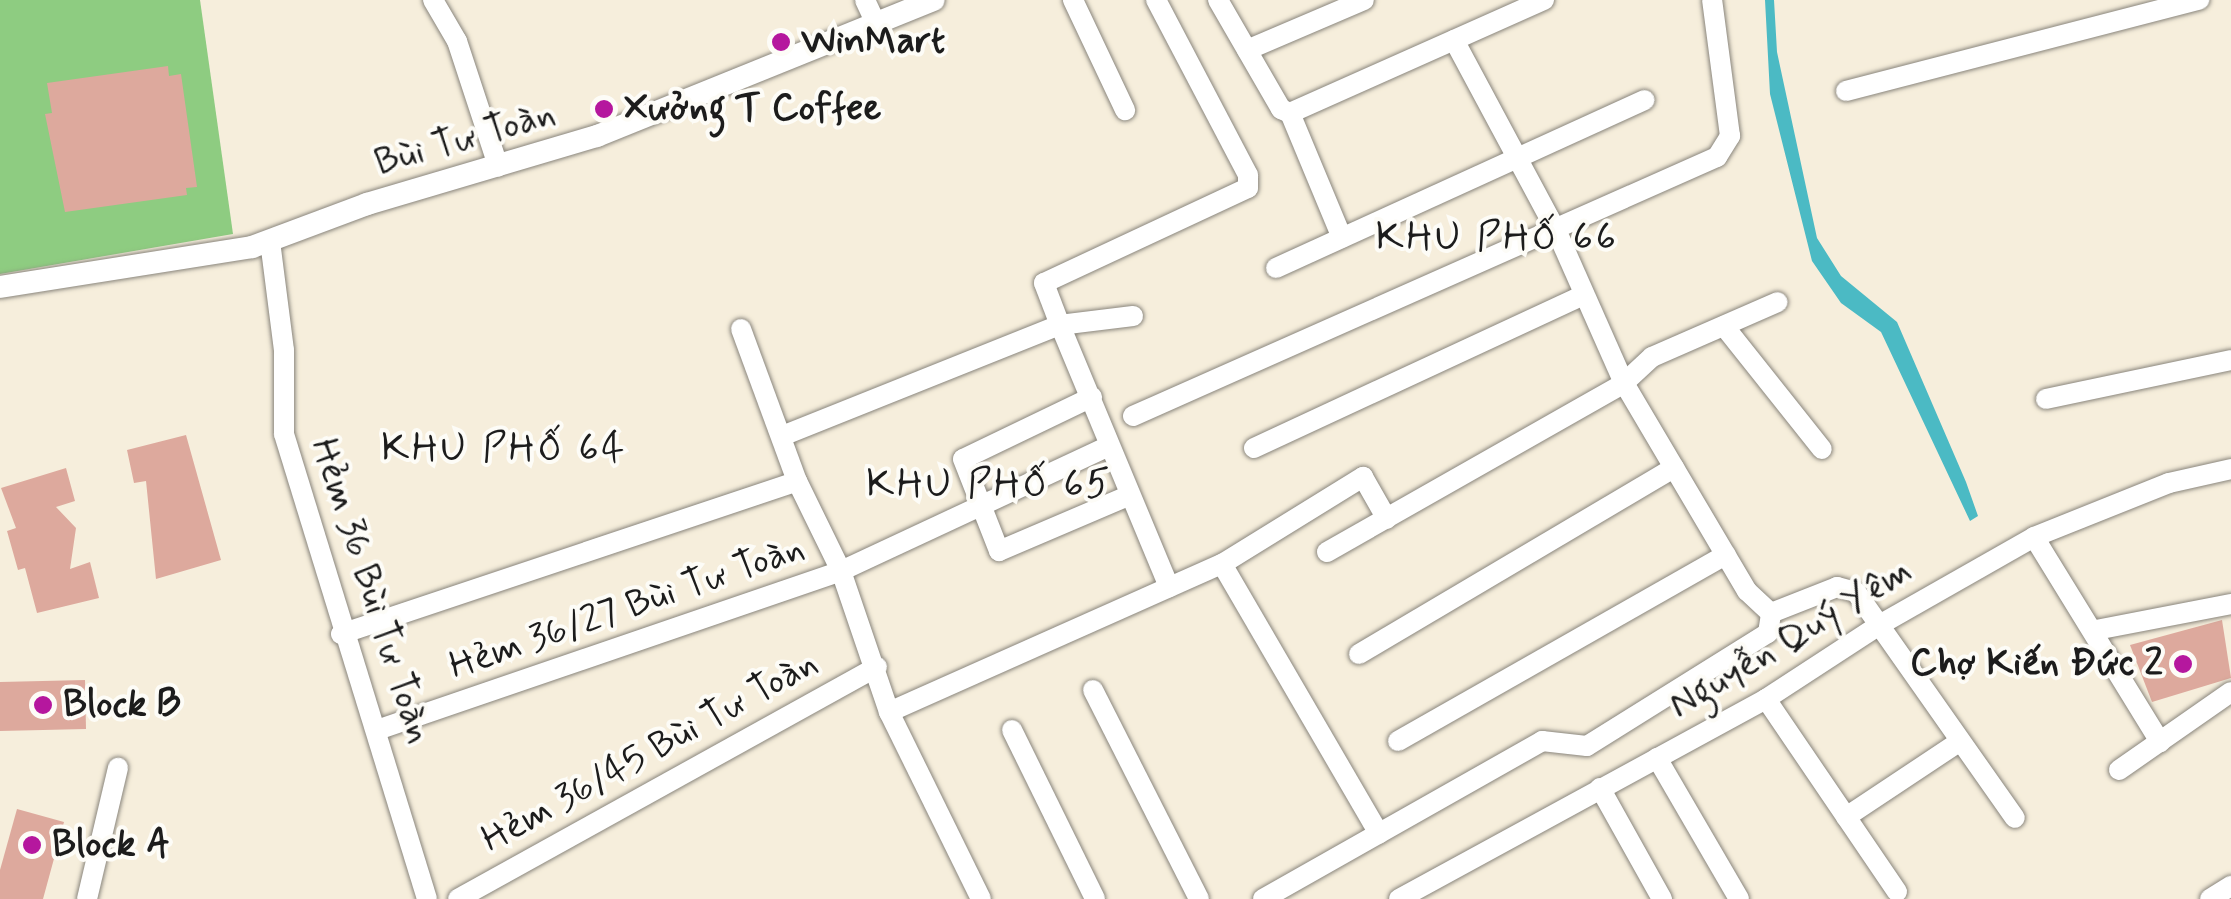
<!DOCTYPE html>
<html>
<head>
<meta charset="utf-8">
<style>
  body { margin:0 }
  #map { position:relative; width:2231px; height:899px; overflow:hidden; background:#f6eedc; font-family:Mynerve,sans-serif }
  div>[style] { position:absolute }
  .green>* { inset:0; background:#8ecc81 }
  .water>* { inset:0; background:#4bbac4 }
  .building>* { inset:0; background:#dda99d }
  .roads { filter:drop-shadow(0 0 2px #89857c) drop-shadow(0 0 2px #89857c) }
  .minor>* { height:20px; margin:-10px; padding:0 10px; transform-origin:10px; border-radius:10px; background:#fff }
  .tertiary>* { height:22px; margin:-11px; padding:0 11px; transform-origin:11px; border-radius:11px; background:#fff }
  .dots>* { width:28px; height:28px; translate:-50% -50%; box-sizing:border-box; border:5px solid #fdfcf7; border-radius:50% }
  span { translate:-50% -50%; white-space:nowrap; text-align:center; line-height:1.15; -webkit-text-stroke:8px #fdfcf7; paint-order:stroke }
  .poi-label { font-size:38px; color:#1c1c1c; font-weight:700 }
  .left { translate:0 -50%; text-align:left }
  .right { translate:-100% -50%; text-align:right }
  .street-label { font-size:38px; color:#1c1c1c }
  .neighbourhood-label { font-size:40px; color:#1c1c1c; letter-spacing:2.5px }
</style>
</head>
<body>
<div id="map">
  <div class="green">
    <div style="clip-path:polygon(0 0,200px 0,233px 234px,0 274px)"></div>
  </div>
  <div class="water">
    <div style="clip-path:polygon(1765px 0,1774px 0,1777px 52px,1817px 238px,1841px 276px,1897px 322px,1966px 482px,1978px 516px,1970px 521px,1881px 332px,1841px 303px,1812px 261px,1770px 94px)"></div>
  </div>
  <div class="building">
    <div style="clip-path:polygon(168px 66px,169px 76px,181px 74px,197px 187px,186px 188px,187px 195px,65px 212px,45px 114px,52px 113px,47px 83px)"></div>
    <div style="clip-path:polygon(186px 435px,221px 560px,156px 579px,146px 481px,134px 483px,127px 450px)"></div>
    <div style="clip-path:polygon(66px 468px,75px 501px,56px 507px,76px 528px,70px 569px,90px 562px,99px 598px,37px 613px,25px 568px,18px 570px,7px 531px,16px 528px,1px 488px)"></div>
    <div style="clip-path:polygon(2222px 620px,2231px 678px,2152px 702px,2130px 645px)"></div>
    <div style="clip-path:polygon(85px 680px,86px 729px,0 731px,0 682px)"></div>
    <div style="clip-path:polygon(17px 809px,64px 822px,43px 899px,0 899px,0 870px)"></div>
  </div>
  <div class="roads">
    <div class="minor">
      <div style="left:433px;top:0;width:48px;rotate:59.7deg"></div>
      <div style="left:457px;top:41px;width:132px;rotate:71.8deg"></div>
      <div style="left:865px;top:0;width:23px;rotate:65deg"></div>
      <div style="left:1073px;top:0;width:122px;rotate:64.7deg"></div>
      <div style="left:1218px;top:0;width:126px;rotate:60deg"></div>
      <div style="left:1281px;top:109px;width:10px;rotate:24deg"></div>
      <div style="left:1290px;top:113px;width:135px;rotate:67.4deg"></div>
      <div style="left:1454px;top:40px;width:218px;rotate:61.8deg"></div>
      <div style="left:1557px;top:232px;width:165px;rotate:66.1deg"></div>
      <div style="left:1624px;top:383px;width:242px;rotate:59.4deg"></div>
      <div style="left:1747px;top:591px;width:33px;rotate:43deg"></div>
      <div style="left:1771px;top:613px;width:71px;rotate:-21.5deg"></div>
      <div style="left:1837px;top:587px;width:20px;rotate:15deg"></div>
      <div style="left:1856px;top:592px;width:276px;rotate:54.9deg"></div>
      <div style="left:1247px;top:50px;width:127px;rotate:-23.1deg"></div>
      <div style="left:1846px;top:91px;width:365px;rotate:-14.5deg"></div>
      <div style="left:1290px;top:113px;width:278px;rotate:-24deg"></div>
      <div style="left:270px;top:241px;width:110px;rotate:82.7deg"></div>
      <div style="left:284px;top:350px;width:84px;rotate:90deg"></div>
      <div style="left:284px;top:434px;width:486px;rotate:72.9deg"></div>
      <div style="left:1276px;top:268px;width:405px;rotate:-24.5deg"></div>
      <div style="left:1133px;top:316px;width:74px;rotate:173deg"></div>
      <div style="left:1060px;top:325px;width:45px;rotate:-110.9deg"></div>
      <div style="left:1044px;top:283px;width:225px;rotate:-25deg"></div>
      <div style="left:1248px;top:188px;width:13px;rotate:-90deg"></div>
      <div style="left:1248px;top:175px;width:198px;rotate:-117.7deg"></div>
      <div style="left:1724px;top:326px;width:157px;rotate:51.5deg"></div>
      <div style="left:741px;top:329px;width:162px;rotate:69.8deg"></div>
      <div style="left:797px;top:481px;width:100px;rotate:63.9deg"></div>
      <div style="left:841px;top:571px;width:149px;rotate:71.2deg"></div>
      <div style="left:889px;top:712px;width:208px;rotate:63.8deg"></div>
      <div style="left:1092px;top:397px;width:143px;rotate:154.3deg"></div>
      <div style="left:963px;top:459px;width:99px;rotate:68.6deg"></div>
      <div style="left:999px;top:551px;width:142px;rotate:-23.1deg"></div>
      <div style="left:2046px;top:399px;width:189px;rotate:-11.9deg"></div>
      <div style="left:1133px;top:416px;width:639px;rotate:-23.92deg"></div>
      <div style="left:1717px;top:157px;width:25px;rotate:-58deg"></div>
      <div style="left:1730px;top:136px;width:137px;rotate:-97.5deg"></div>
      <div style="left:782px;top:436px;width:299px;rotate:-21.8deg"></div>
      <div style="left:1060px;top:325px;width:284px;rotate:67.4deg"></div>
      <div style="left:1254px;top:448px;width:364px;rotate:-24.9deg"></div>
      <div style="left:2034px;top:537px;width:241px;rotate:58.4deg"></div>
      <div style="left:1327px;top:552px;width:342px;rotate:-29.6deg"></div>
      <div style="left:1624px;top:383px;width:38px;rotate:-43deg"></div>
      <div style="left:1652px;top:357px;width:137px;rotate:-23.6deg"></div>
      <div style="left:1222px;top:564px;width:312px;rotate:59.8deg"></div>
      <div style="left:2096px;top:630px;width:137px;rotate:-10.9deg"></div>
      <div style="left:341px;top:634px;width:481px;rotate:-18.5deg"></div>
      <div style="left:1359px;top:654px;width:366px;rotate:-30.6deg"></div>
      <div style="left:1093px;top:690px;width:234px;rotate:63.1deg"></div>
      <div style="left:1766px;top:699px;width:233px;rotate:55.8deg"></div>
      <div style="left:889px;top:712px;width:364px;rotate:-24deg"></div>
      <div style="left:1222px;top:564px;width:166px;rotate:-31.7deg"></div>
      <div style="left:1363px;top:477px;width:48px;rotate:60.3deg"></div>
      <div style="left:380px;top:729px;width:487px;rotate:-18.9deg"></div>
      <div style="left:841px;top:571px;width:296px;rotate:-25deg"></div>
      <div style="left:1012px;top:730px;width:188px;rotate:63.8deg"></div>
      <div style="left:1398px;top:741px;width:377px;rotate:-29.6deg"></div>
      <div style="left:1657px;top:758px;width:163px;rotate:59.8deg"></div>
      <div style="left:2119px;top:770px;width:136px;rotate:-34.9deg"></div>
      <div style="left:1600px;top:788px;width:127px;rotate:60.8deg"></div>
      <div style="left:1846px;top:817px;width:136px;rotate:-33.6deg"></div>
      <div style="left:87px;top:899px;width:135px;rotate:-76.7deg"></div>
      <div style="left:458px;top:899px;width:479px;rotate:-29deg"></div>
      <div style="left:1263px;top:899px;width:321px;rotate:-29.5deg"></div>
      <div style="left:1542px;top:741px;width:45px;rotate:6.3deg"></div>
      <div style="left:1587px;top:746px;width:213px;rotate:-32deg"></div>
      <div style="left:1768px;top:633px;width:20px;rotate:-81deg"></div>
      <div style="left:1399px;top:899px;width:418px;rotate:-28.6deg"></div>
      <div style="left:1766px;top:699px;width:137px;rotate:-33.1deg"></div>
      <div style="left:1881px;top:624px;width:176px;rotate:-29.6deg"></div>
      <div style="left:2034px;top:537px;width:145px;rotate:-21.8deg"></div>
      <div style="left:2169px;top:483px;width:64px;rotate:-12.7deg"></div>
      <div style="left:2210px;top:899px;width:25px;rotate:-32deg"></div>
    </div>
    <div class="tertiary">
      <div style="left:0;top:287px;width:255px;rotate:-9deg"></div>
      <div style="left:252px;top:247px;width:123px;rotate:-20.5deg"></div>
      <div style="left:367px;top:204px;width:240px;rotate:-16.5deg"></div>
      <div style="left:597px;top:136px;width:363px;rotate:-22deg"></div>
    </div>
  </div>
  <div class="dots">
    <div style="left:781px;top:42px;background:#b5179e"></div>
    <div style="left:604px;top:109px;background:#b5179e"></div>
    <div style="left:2183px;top:664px;background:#b5179e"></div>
    <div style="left:43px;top:705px;background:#b5179e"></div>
    <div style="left:32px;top:845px;background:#b5179e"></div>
  </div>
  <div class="poi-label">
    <span class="left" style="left:801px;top:42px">WinMart</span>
    <span class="left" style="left:624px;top:109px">Xưởng T Coffee</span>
    <span class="right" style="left:2163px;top:664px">Chợ Kiến Đức 2</span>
    <span class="left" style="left:63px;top:705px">Block B</span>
    <span class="left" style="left:52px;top:845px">Block A</span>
  </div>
  <div class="street-label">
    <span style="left:465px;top:139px;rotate:-16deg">Bùi Tư Toàn</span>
    <span style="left:371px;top:591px;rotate:72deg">Hẻm 36 Bùi Tư Toàn</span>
    <span style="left:627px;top:608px;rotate:-19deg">Hẻm 36/27 Bùi Tư Toàn</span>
    <span style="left:1791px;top:639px;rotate:-31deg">Nguyễn Quý Yêm</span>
    <span style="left:650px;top:752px;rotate:-29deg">Hẻm 36/45 Bùi Tư Toàn</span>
  </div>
  <div class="neighbourhood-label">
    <span style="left:1497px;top:238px">KHU PHỐ 66</span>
    <span style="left:504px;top:449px">KHU PHỐ 64</span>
    <span style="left:989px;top:485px">KHU PHỐ 65</span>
  </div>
</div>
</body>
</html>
